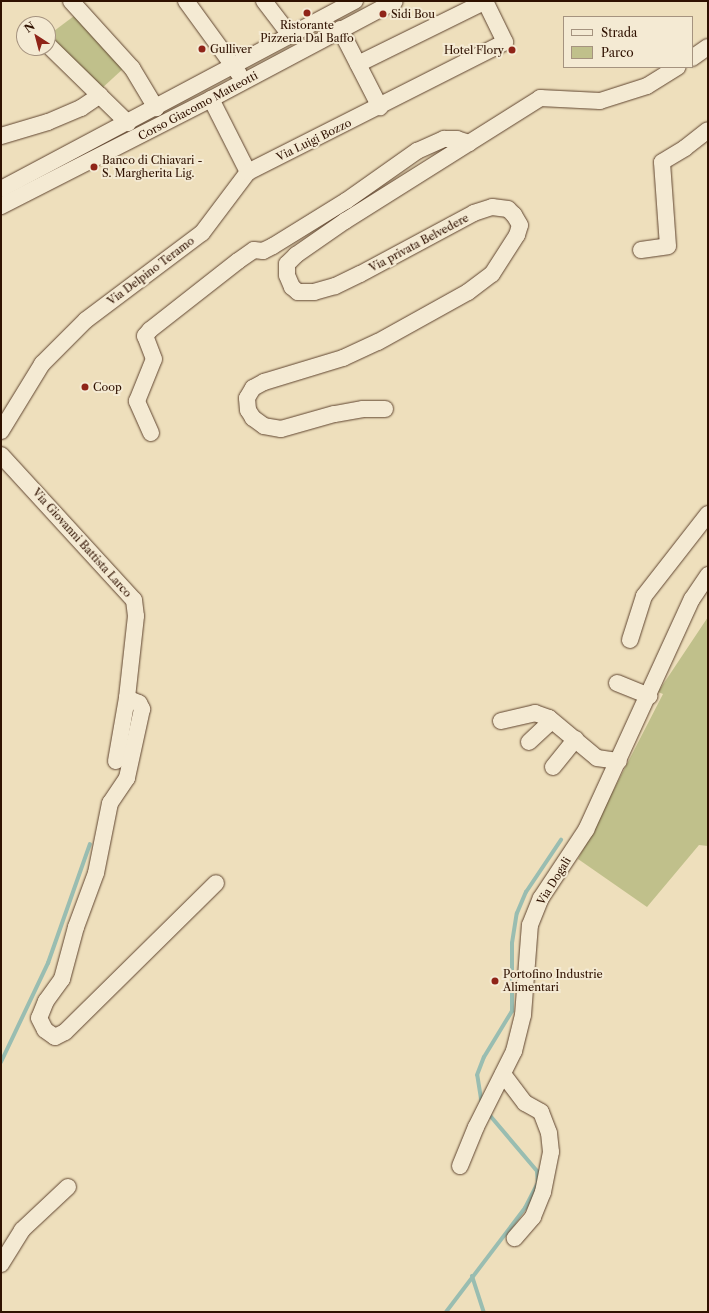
<!DOCTYPE html>
<html>
<head>
<meta charset="utf-8">
<style>
  body { margin:0 }
  #map { position:relative; width:709px; height:1313px; overflow:hidden; background:#eedfbc; font-family:"Libre Caslon Text",serif }
  div>[style] { position:absolute }
  .green>* { inset:0; background:#c0c08b }
  .stream>* { height:4px; margin:-2px; padding:0 2px; transform-origin:2px; border-radius:2px; background:#99bdb1 }
  .roads { filter:drop-shadow(0 0 1px #5f442f) drop-shadow(0 0 1px #5f442f) }
  .minor>* { height:16px; margin:-8px; padding:0 8px; transform-origin:8px; border-radius:8px; background:#f4ead3 }
  .dots>* { width:11px; height:11px; translate:-50% -50%; box-sizing:border-box; border:2px solid #f4ead3; border-radius:50% }
  span { translate:-50% -50%; white-space:nowrap; text-align:center; line-height:1.15; -webkit-text-stroke:4px #f4ead3; paint-order:stroke }
  .poi-label { font-size:11px; color:#2f1100 }
  .left { translate:0 -50%; text-align:left }
  .right { translate:-100% -50%; text-align:right }
  .street-label { font-size:11px; color:#2f1100 }
  .frame { position:absolute; inset:0; border:2px solid #2f1100; pointer-events:none }
  .legend { position:absolute; left:563px; top:16px; width:130px; height:52px; box-sizing:border-box; background:#f4ead3; border:1px solid #a5937f; margin:0; padding:5px 7px; list-style:none; font-size:12px; color:#2f1100 }
  .legend li { display:flex; align-items:center; gap:8px; height:20px }
  .legend b { width:20px; border:1px solid #a5937f }
  .north { position:absolute; left:16px; top:16px; width:40px; height:40px; box-sizing:border-box; background:#f4ead3; border:1px solid #a5937f; border-radius:50%; rotate:324deg; font-size:11px; font-weight:700; line-height:16px; text-align:center; color:#2f1100 }
  .north::after { content:''; display:block; margin:auto; width:14px; height:18px; background:#8f2418; clip-path:polygon(50% 0,100% 100%,50% 72%,0 100%) }
</style>
</head>
<body>
<div id="map">
  <div class="green">
    <div style="clip-path:polygon(78px 13px,125px 67px,100px 90px,50px 34px)"></div>
    <div style="clip-path:polygon(708px 617px,708px 846px,699px 845px,647px 907px,578px 859px,663px 694px,658px 692px)"></div>
  </div>
  <div class="stream">
    <div style="left:1px;top:1062px;width:110px;rotate:-64.6deg"></div>
    <div style="left:48px;top:963px;width:126px;rotate:-70.6deg"></div>
    <div style="left:482px;top:1105px;width:30px;rotate:-99deg"></div>
    <div style="left:477px;top:1075px;width:19px;rotate:-69deg"></div>
    <div style="left:484px;top:1057px;width:54px;rotate:-58.7deg"></div>
    <div style="left:512px;top:1011px;width:68px;rotate:-90deg"></div>
    <div style="left:512px;top:943px;width:30px;rotate:-81deg"></div>
    <div style="left:517px;top:913px;width:23px;rotate:-67deg"></div>
    <div style="left:526px;top:892px;width:63px;rotate:-56.1deg"></div>
    <div style="left:472px;top:1276px;width:38px;rotate:72deg"></div>
    <div style="left:446px;top:1312px;width:131px;rotate:-52.8deg"></div>
    <div style="left:525px;top:1208px;width:28px;rotate:-63deg"></div>
    <div style="left:538px;top:1183px;width:12px;rotate:-95deg"></div>
    <div style="left:537px;top:1171px;width:77px;rotate:-130.3deg"></div>
  </div>
  <div class="roads">
    <div class="minor">
      <div style="left:71px;top:1px;width:91px;rotate:47.7deg"></div>
      <div style="left:132px;top:68px;width:47px;rotate:59deg"></div>
      <div style="left:186px;top:1px;width:90px;rotate:54deg"></div>
      <div style="left:264px;top:1px;width:43px;rotate:52.6deg"></div>
      <div style="left:340px;top:29px;width:88px;rotate:62.9deg"></div>
      <div style="left:48px;top:45px;width:112px;rotate:44.3deg"></div>
      <div style="left:692px;top:58px;width:19px;rotate:-35deg"></div>
      <div style="left:358px;top:64px;width:143px;rotate:-26.2deg"></div>
      <div style="left:211px;top:99px;width:82px;rotate:63.1deg"></div>
      <div style="left:1px;top:136px;width:49px;rotate:-16.6deg"></div>
      <div style="left:48px;top:122px;width:36px;rotate:-23deg"></div>
      <div style="left:81px;top:108px;width:23px;rotate:-34deg"></div>
      <div style="left:1px;top:189px;width:401px;rotate:-28deg"></div>
      <div style="left:1px;top:206px;width:236px;rotate:-27deg"></div>
      <div style="left:211px;top:99px;width:208px;rotate:-28deg"></div>
      <div style="left:641px;top:250px;width:27px;rotate:-8deg"></div>
      <div style="left:668px;top:246px;width:84px;rotate:-94.1deg"></div>
      <div style="left:662px;top:162px;width:27px;rotate:-31deg"></div>
      <div style="left:685px;top:148px;width:29px;rotate:-38deg"></div>
      <div style="left:385px;top:409px;width:22px;rotate:180deg"></div>
      <div style="left:363px;top:409px;width:29px;rotate:170deg"></div>
      <div style="left:334px;top:414px;width:55px;rotate:164.2deg"></div>
      <div style="left:281px;top:429px;width:17px;rotate:-170deg"></div>
      <div style="left:264px;top:426px;width:14px;rotate:-144deg"></div>
      <div style="left:253px;top:418px;width:9px;rotate:-122deg"></div>
      <div style="left:248px;top:410px;width:12px;rotate:-95deg"></div>
      <div style="left:247px;top:398px;width:12px;rotate:-59deg"></div>
      <div style="left:253px;top:388px;width:13px;rotate:-29deg"></div>
      <div style="left:264px;top:382px;width:83px;rotate:-16.9deg"></div>
      <div style="left:343px;top:358px;width:38px;rotate:-25deg"></div>
      <div style="left:378px;top:342px;width:103px;rotate:-29.1deg"></div>
      <div style="left:468px;top:292px;width:30px;rotate:-37deg"></div>
      <div style="left:492px;top:274px;width:46px;rotate:-57.3deg"></div>
      <div style="left:517px;top:235px;width:10px;rotate:-73deg"></div>
      <div style="left:520px;top:225px;width:12px;rotate:-121deg"></div>
      <div style="left:514px;top:215px;width:8px;rotate:-135deg"></div>
      <div style="left:508px;top:209px;width:16px;rotate:-173deg"></div>
      <div style="left:492px;top:207px;width:19px;rotate:162deg"></div>
      <div style="left:474px;top:213px;width:129px;rotate:151.8deg"></div>
      <div style="left:360px;top:274px;width:28px;rotate:154deg"></div>
      <div style="left:335px;top:286px;width:22px;rotate:164deg"></div>
      <div style="left:314px;top:292px;width:16px;rotate:180deg"></div>
      <div style="left:298px;top:292px;width:8px;rotate:-140deg"></div>
      <div style="left:292px;top:287px;width:13px;rotate:-113deg"></div>
      <div style="left:287px;top:275px;width:11px;rotate:-90deg"></div>
      <div style="left:287px;top:264px;width:13px;rotate:-45deg"></div>
      <div style="left:296px;top:255px;width:60px;rotate:-34.8deg"></div>
      <div style="left:345px;top:221px;width:231px;rotate:-32.2deg"></div>
      <div style="left:540px;top:98px;width:60px;rotate:2.9deg"></div>
      <div style="left:600px;top:101px;width:49px;rotate:-17.7deg"></div>
      <div style="left:647px;top:86px;width:36px;rotate:-32deg"></div>
      <div style="left:1px;top:431px;width:79px;rotate:-58.5deg"></div>
      <div style="left:42px;top:364px;width:62px;rotate:-45deg"></div>
      <div style="left:86px;top:320px;width:145px;rotate:-36.9deg"></div>
      <div style="left:202px;top:233px;width:76px;rotate:-53deg"></div>
      <div style="left:248px;top:172px;width:288px;rotate:-26.8deg"></div>
      <div style="left:505px;top:42px;width:46px;rotate:-116deg"></div>
      <div style="left:151px;top:433px;width:35px;rotate:-114deg"></div>
      <div style="left:137px;top:401px;width:45px;rotate:-68deg"></div>
      <div style="left:154px;top:359px;width:25px;rotate:-111deg"></div>
      <div style="left:145px;top:336px;width:8px;rotate:-50deg"></div>
      <div style="left:150px;top:330px;width:112px;rotate:-38.1deg"></div>
      <div style="left:238px;top:261px;width:19px;rotate:-35deg"></div>
      <div style="left:254px;top:250px;width:9px;rotate:6deg"></div>
      <div style="left:263px;top:251px;width:11px;rotate:-27deg"></div>
      <div style="left:273px;top:246px;width:86px;rotate:-31.7deg"></div>
      <div style="left:346px;top:201px;width:87px;rotate:-35.2deg"></div>
      <div style="left:417px;top:151px;width:30px;rotate:-24deg"></div>
      <div style="left:444px;top:139px;width:13px"></div>
      <div style="left:457px;top:139px;width:13px;rotate:18deg"></div>
      <div style="left:1px;top:455px;width:197px;rotate:47.5deg"></div>
      <div style="left:134px;top:600px;width:16px;rotate:83deg"></div>
      <div style="left:136px;top:616px;width:82px;rotate:96.3deg"></div>
      <div style="left:127px;top:698px;width:64px;rotate:99.9deg"></div>
      <div style="left:630px;top:640px;width:46px;rotate:-72.3deg"></div>
      <div style="left:644px;top:596px;width:104px;rotate:-52deg"></div>
      <div style="left:617px;top:683px;width:35px;rotate:22deg"></div>
      <div style="left:127px;top:698px;width:13px;rotate:23deg"></div>
      <div style="left:139px;top:703px;width:7px;rotate:63deg"></div>
      <div style="left:142px;top:709px;width:71px;rotate:102.3deg"></div>
      <div style="left:127px;top:778px;width:30px;rotate:124deg"></div>
      <div style="left:110px;top:803px;width:71px;rotate:101.3deg"></div>
      <div style="left:96px;top:873px;width:58px;rotate:110.3deg"></div>
      <div style="left:76px;top:927px;width:54px;rotate:105.1deg"></div>
      <div style="left:62px;top:979px;width:27px;rotate:126deg"></div>
      <div style="left:46px;top:1001px;width:18px;rotate:112deg"></div>
      <div style="left:39px;top:1018px;width:13px;rotate:63deg"></div>
      <div style="left:45px;top:1030px;width:12px;rotate:35deg"></div>
      <div style="left:55px;top:1037px;width:11px;rotate:-27deg"></div>
      <div style="left:65px;top:1032px;width:212px;rotate:-44.6deg"></div>
      <div style="left:501px;top:721px;width:35px;rotate:-13deg"></div>
      <div style="left:535px;top:713px;width:15px;rotate:20deg"></div>
      <div style="left:529px;top:742px;width:25px;rotate:-43deg"></div>
      <div style="left:547px;top:725px;width:7px;rotate:-74deg"></div>
      <div style="left:549px;top:718px;width:62px;rotate:39.8deg"></div>
      <div style="left:597px;top:758px;width:22px;rotate:8deg"></div>
      <div style="left:553px;top:767px;width:36px;rotate:-51deg"></div>
      <div style="left:503px;top:1074px;width:36px;rotate:53deg"></div>
      <div style="left:525px;top:1103px;width:18px;rotate:29deg"></div>
      <div style="left:541px;top:1112px;width:22px;rotate:69deg"></div>
      <div style="left:549px;top:1133px;width:19px;rotate:84deg"></div>
      <div style="left:551px;top:1152px;width:41px;rotate:101.3deg"></div>
      <div style="left:543px;top:1192px;width:27px;rotate:112deg"></div>
      <div style="left:533px;top:1217px;width:28px;rotate:131deg"></div>
      <div style="left:460px;top:1166px;width:42px;rotate:-67.7deg"></div>
      <div style="left:476px;top:1127px;width:85px;rotate:-63.4deg"></div>
      <div style="left:514px;top:1051px;width:37px;rotate:-76deg"></div>
      <div style="left:523px;top:1015px;width:90px;rotate:-85.6deg"></div>
      <div style="left:530px;top:925px;width:29px;rotate:-68deg"></div>
      <div style="left:541px;top:898px;width:82px;rotate:-56.5deg"></div>
      <div style="left:586px;top:830px;width:254px;rotate:-65.4deg"></div>
      <div style="left:692px;top:599px;width:29px;rotate:-56deg"></div>
      <div style="left:1px;top:1264px;width:40px;rotate:-58deg"></div>
      <div style="left:22px;top:1230px;width:63px;rotate:-43.1deg"></div>
    </div>
  </div>
  <div class="dots">
    <div style="left:307px;top:13px;background:#8f2418"></div>
    <div style="left:383px;top:14px;background:#8f2418"></div>
    <div style="left:202px;top:49px;background:#8f2418"></div>
    <div style="left:512px;top:50px;background:#8f2418"></div>
    <div style="left:94px;top:167px;background:#8f2418"></div>
    <div style="left:85px;top:387px;background:#8f2418"></div>
    <div style="left:495px;top:981px;background:#8f2418"></div>
  </div>
  <div class="poi-label">
    <span class="left" style="left:391px;top:14px">Sidi Bou</span>
    <span style="left:307px;top:32px">Ristorante<br>Pizzeria Dal Baffo</span>
    <span class="left" style="left:210px;top:49px">Gulliver</span>
    <span class="right" style="left:504px;top:50px">Hotel Flory</span>
    <span class="left" style="left:102px;top:167px">Banco di Chiavari -<br>S. Margherita Lig.</span>
    <span class="left" style="left:93px;top:387px">Coop</span>
    <span class="left" style="left:503px;top:981px">Portofino Industrie<br>Alimentari</span>
  </div>
  <div class="street-label">
    <span style="left:198px;top:106px;rotate:-28deg">Corso Giacomo Matteotti</span>
    <span style="left:314px;top:140px;rotate:-26deg">Via Luigi Bozzo</span>
    <span style="left:419px;top:243px;rotate:-28deg">Via privata Belvedere</span>
    <span style="left:151px;top:271px;rotate:-37deg">Via Delpino Teramo</span>
    <span style="left:82px;top:543px;rotate:48deg">Via Giovanni Battista Larco</span>
    <span style="left:554px;top:881px;rotate:-58deg">Via Dogali</span>
  </div>
  <div class="frame"></div>
  <ul class="legend">
  <li><b style="height:5px;background:#f4ead3"></b>Strada</li>
  <li><b style="height:11px;background:#c0c08b"></b>Parco</li>
  </ul>
  <div class="north">N</div>
</div>
</body>
</html>
